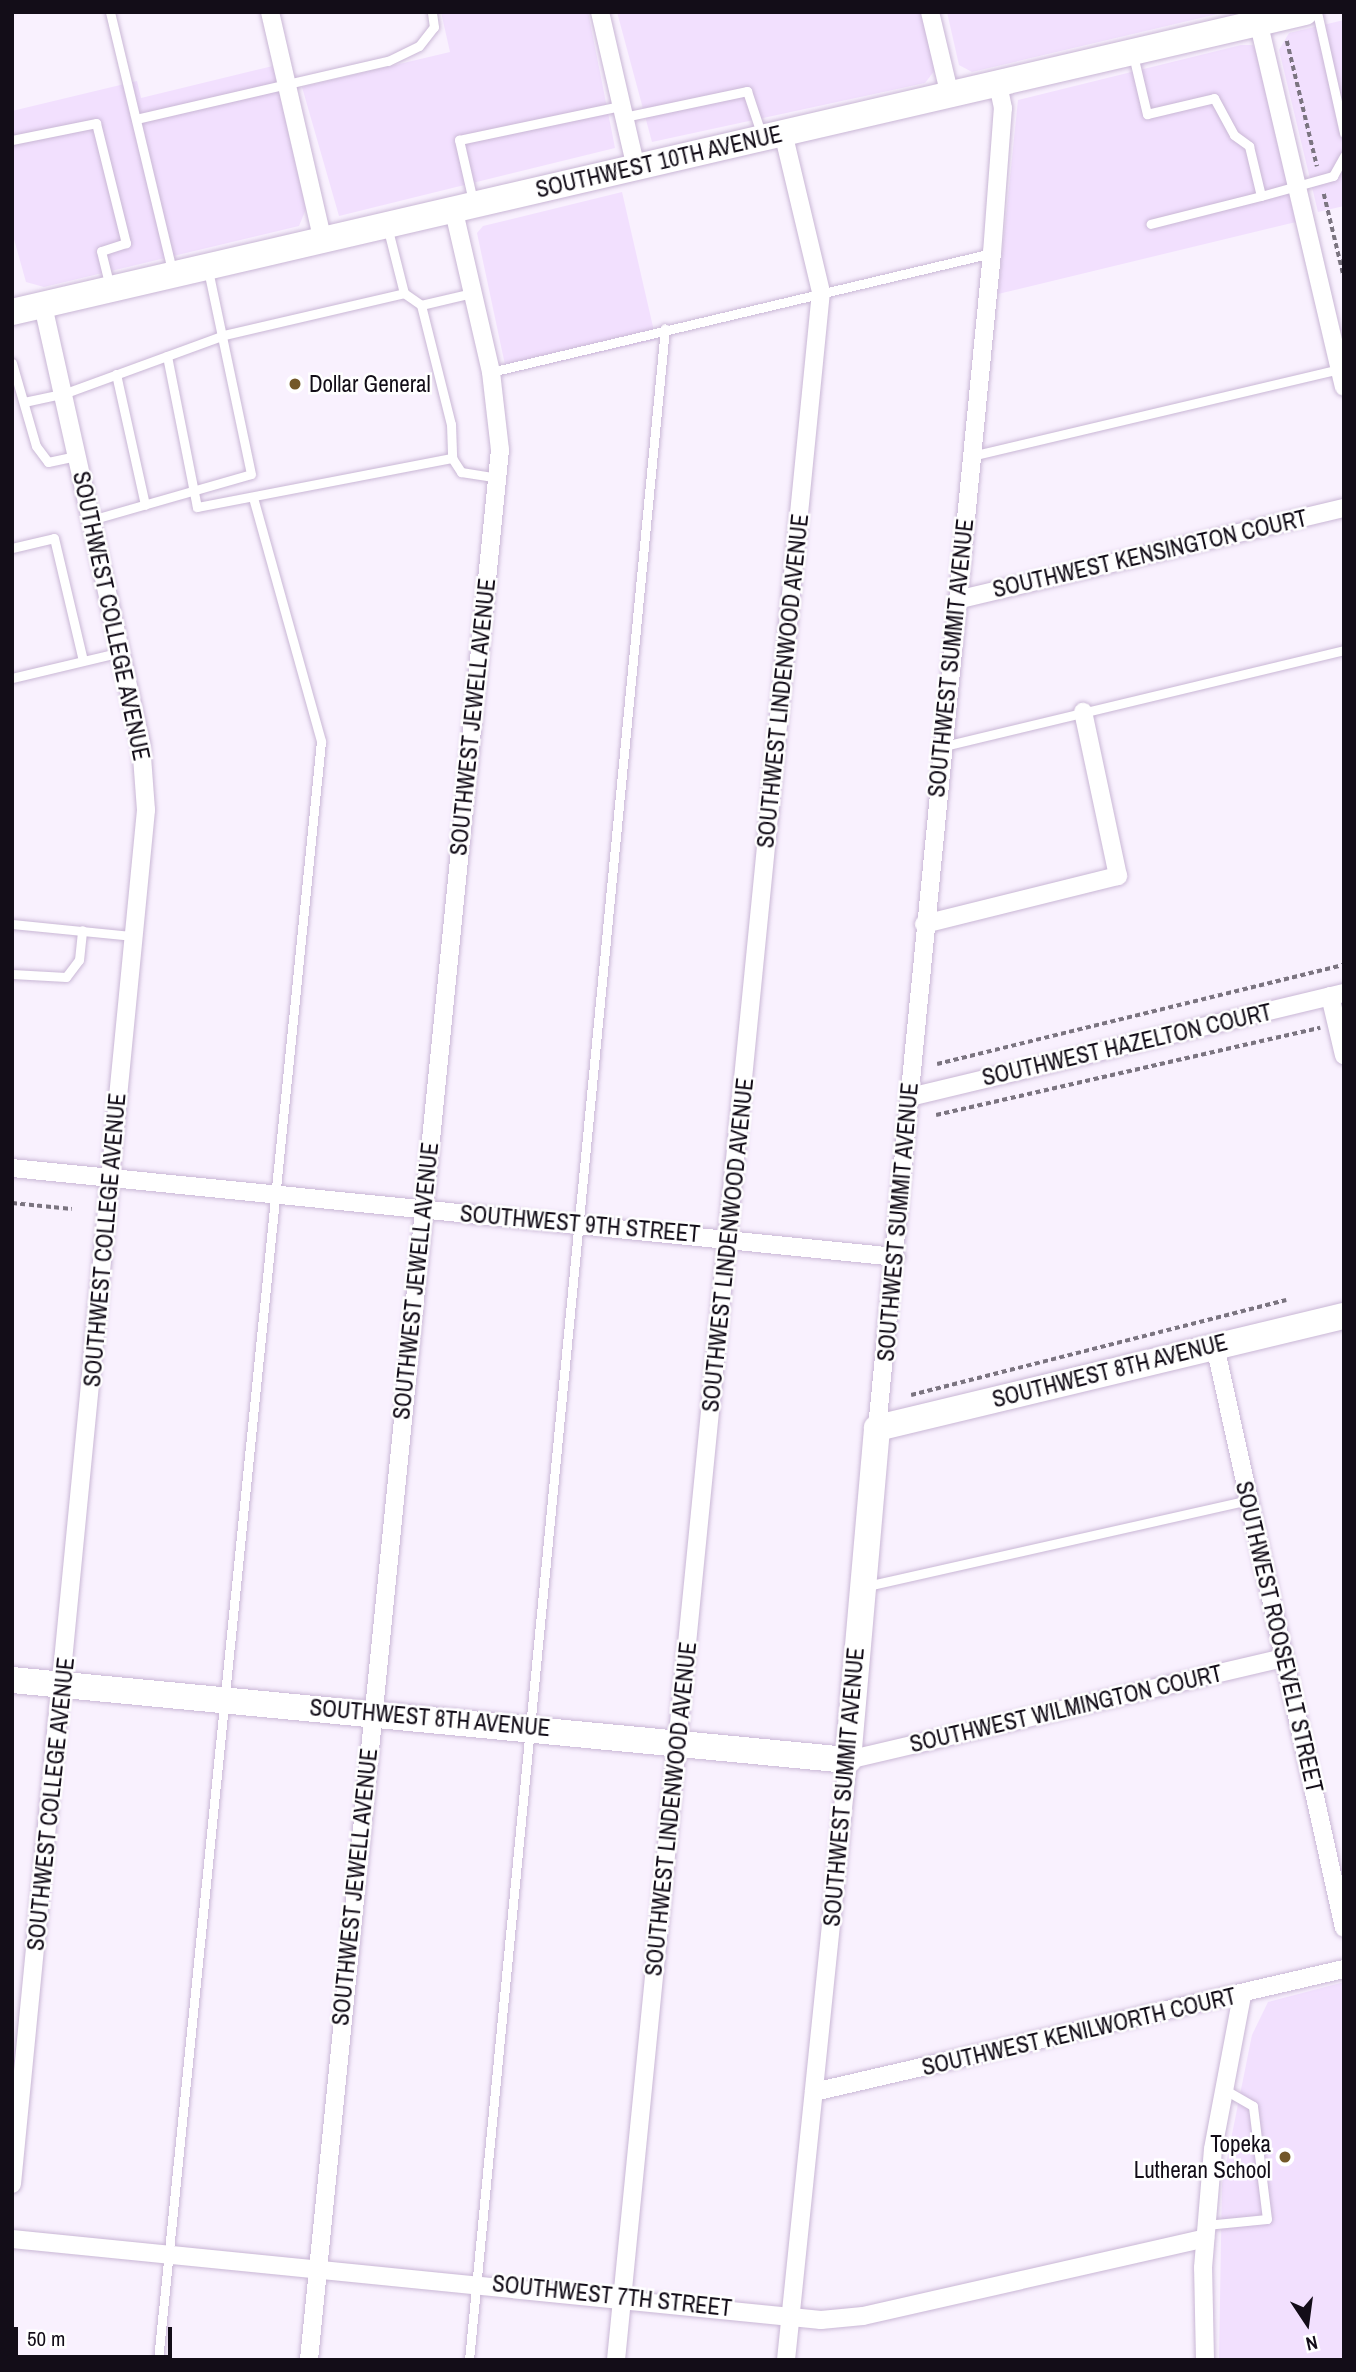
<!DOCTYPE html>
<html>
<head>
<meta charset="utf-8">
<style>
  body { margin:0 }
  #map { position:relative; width:1356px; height:2372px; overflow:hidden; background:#f9f1fe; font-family:"Archivo Narrow",sans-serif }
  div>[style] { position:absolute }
  .built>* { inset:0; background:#f2e0fe }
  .path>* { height:3.5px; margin-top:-1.75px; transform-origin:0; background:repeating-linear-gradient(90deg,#7b7480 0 5px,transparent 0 8.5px) }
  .roads { filter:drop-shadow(0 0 2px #c9b7d5) drop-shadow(0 0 2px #c9b7d5) }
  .lane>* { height:9px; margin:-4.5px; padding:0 4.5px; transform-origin:4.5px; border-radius:4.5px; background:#fff }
  .street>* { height:18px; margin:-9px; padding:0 9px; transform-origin:9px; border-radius:9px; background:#fff }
  .secondary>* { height:26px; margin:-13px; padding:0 13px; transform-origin:13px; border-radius:13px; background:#fff }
  .dots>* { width:19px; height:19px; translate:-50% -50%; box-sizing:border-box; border:4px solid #fff; border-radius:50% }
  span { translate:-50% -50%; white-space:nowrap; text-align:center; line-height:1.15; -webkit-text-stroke:5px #fff; paint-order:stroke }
  .street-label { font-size:23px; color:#130d18 }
  .poi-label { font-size:23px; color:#130d18 }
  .left { translate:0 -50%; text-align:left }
  .right { translate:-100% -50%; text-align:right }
  .frame { position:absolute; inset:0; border:14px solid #130d18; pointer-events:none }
  .north { position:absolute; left:1272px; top:2288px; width:70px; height:70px; -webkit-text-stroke:5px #fff; paint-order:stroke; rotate:167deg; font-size:19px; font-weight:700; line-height:28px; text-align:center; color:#130d18 }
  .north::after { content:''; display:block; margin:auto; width:24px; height:32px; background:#130d18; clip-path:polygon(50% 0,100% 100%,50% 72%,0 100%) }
  .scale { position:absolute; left:14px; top:2327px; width:158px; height:32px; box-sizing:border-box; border:4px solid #130d18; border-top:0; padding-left:9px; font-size:21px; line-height:24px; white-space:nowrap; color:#130d18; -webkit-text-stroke:5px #fff; paint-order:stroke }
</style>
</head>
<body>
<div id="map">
  <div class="built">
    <div style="clip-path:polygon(441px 12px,588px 12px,615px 148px,339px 216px,302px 87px,450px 52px)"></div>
    <div style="clip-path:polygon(617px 12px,921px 12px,935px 70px,925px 83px,652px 142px)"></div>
    <div style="clip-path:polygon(947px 12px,1226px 12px,972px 72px,959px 65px)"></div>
    <div style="clip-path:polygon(1344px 20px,1344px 206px,1318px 212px,1279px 50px,1289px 33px)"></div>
    <div style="clip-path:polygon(1241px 45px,1253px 45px,1257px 55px,1296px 222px,998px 294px,1018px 100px)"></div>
    <div style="clip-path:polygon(273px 66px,306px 209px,299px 226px,44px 287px,26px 282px,12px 232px,12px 111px,137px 81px,141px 98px)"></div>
    <div style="clip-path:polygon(622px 192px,656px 340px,507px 374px,477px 233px,483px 226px)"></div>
    <div style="clip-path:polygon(1344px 1982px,1344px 2360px,1219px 2360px,1222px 2184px,1252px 2035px,1268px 2002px)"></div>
  </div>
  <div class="path">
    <div style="left:1287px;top:41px;width:129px;rotate:76.5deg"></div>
    <div style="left:1324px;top:194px;width:85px;rotate:76.5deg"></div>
    <div style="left:937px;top:1064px;width:419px;rotate:-13.7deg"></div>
    <div style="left:936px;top:1115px;width:394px;rotate:-12.8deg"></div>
    <div style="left:12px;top:1203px;width:60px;rotate:5.7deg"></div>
    <div style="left:911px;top:1395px;width:387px;rotate:-14.2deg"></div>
  </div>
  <div class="roads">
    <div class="lane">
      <div style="left:110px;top:12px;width:266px;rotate:76.5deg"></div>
      <div style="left:1317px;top:12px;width:124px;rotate:77.4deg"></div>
      <div style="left:1133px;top:55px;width:61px;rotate:76.7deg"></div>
      <div style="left:1147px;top:114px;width:69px;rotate:-13.4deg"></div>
      <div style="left:1214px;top:98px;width:42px;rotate:61.6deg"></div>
      <div style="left:1234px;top:135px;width:19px;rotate:36deg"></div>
      <div style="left:1249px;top:146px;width:51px;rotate:76.5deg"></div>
      <div style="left:1261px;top:196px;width:114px;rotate:165.8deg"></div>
      <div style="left:624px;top:117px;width:126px;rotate:-11.9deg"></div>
      <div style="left:747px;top:91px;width:47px;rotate:71.6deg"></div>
      <div style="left:136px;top:119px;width:259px;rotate:-13deg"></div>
      <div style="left:388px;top:61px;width:34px;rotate:-26deg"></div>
      <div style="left:419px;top:46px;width:24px;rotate:-52deg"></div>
      <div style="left:434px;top:27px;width:15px;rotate:-98deg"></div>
      <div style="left:12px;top:140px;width:86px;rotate:-11.4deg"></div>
      <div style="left:96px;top:123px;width:124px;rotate:76deg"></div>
      <div style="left:126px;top:243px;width:26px;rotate:162deg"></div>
      <div style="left:101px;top:251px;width:36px;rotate:76deg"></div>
      <div style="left:1261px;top:196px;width:75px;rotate:-15.5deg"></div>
      <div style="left:1333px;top:176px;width:23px;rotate:-61deg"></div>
      <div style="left:473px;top:201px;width:63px;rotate:-102.9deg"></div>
      <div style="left:459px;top:140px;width:166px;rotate:-11.9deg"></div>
      <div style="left:387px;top:226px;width:69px;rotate:75.8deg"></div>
      <div style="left:421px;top:305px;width:52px;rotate:-13.2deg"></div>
      <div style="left:167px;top:356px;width:154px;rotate:78.8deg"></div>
      <div style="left:197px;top:507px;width:260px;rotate:-10.9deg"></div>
      <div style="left:12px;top:363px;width:86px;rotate:73.9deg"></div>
      <div style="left:36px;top:446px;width:20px;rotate:53deg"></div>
      <div style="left:48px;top:462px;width:30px;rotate:-12deg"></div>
      <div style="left:491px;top:372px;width:515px;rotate:-13.36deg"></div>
      <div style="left:116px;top:374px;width:134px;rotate:77.5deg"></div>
      <div style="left:24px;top:402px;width:40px;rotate:-12deg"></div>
      <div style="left:63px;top:394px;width:171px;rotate:-20.1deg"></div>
      <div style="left:224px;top:335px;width:185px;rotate:-13.1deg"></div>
      <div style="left:404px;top:293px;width:21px;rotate:35deg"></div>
      <div style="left:421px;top:305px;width:123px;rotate:75.9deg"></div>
      <div style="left:451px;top:424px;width:34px;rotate:88deg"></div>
      <div style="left:452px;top:458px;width:17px;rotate:57deg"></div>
      <div style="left:461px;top:472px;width:36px;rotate:9deg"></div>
      <div style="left:971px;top:456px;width:378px;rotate:-13.3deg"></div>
      <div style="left:91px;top:520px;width:166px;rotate:-16deg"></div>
      <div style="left:251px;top:474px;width:208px;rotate:-101.9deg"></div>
      <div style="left:12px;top:548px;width:43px;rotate:-13.4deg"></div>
      <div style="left:54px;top:538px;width:126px;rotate:76.7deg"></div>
      <div style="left:12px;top:678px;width:112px;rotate:-13.4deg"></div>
      <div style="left:944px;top:746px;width:411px;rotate:-13.5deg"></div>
      <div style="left:12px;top:924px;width:122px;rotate:5.7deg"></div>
      <div style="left:12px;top:974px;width:54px;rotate:3.2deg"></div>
      <div style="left:66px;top:977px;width:21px;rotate:-53deg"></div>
      <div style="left:79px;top:960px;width:30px;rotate:-84deg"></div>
      <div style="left:867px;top:1586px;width:392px;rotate:-12.7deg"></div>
      <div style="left:1206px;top:2225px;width:61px;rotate:-5.6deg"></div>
      <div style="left:1267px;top:2219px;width:114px;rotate:-97.1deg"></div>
      <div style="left:1253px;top:2106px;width:34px;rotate:-150deg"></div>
      <div style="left:158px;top:2360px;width:1627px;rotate:-84.25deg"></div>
      <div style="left:321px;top:741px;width:253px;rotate:-105.6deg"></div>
      <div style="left:469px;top:2360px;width:2041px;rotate:-84.49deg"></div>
    </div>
    <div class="street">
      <div style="left:270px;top:12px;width:231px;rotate:77deg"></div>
      <div style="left:600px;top:12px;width:160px;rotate:77deg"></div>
      <div style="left:930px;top:12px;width:86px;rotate:76.6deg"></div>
      <div style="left:1256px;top:12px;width:385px;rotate:76.8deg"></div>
      <div style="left:957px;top:600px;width:398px;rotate:-13.4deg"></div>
      <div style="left:924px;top:924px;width:200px;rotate:-13.9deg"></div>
      <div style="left:1118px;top:876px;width:168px;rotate:-102deg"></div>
      <div style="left:1330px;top:996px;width:61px;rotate:76.7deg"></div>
      <div style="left:910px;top:1097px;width:446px;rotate:-13.5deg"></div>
      <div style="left:12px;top:1168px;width:888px;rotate:5.75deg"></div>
      <div style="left:1215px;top:1346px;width:596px;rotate:77.5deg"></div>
      <div style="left:877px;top:1428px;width:1181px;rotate:-84.41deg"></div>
      <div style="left:992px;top:253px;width:145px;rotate:-85.7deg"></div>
      <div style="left:1003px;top:108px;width:24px;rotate:-102deg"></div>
      <div style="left:814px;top:2092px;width:544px;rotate:-13.07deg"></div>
      <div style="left:12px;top:2184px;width:1381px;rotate:-84.43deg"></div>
      <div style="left:146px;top:810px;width:66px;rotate:-94.3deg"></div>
      <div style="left:141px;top:744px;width:451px;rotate:-102.6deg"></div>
      <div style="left:12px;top:2239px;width:813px;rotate:5.72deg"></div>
      <div style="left:821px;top:2320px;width:42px;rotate:-5.4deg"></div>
      <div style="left:863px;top:2316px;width:351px;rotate:-12.8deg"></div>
      <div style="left:309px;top:2360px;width:1920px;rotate:-84.29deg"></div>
      <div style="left:500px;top:450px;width:79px;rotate:-96.6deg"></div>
      <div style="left:491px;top:372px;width:169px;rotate:-103deg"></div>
      <div style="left:616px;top:2360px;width:2078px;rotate:-84.34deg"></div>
      <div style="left:821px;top:292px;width:163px;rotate:-103.4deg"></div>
      <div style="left:786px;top:2360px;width:603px;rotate:-84.1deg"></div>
      <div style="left:848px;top:1760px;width:448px;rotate:-13.2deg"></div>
      <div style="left:1205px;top:2360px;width:92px;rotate:-91.2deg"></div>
      <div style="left:1203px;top:2268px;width:119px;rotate:-85.2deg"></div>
      <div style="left:1213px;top:2149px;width:157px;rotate:-79.3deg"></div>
    </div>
    <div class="secondary">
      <div style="left:12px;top:312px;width:1327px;rotate:-13.06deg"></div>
      <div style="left:12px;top:1680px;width:840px;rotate:5.47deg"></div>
      <div style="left:848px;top:1760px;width:333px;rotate:-85deg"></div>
      <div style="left:877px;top:1428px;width:480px;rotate:-13.5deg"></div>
    </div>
  </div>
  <div class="dots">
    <div style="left:295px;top:384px;background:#73572a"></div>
    <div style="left:1285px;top:2157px;background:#73572a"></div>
  </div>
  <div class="street-label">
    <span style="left:659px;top:162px;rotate:-13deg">SOUTHWEST 10TH AVENUE</span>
    <span style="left:1150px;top:554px;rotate:-13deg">SOUTHWEST KENSINGTON COURT</span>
    <span style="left:111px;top:616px;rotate:78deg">SOUTHWEST COLLEGE AVENUE</span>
    <span style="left:951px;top:658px;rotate:-84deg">SOUTHWEST SUMMIT AVENUE</span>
    <span style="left:783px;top:681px;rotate:-84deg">SOUTHWEST LINDENWOOD AVENUE</span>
    <span style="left:473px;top:717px;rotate:-84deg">SOUTHWEST JEWELL AVENUE</span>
    <span style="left:1127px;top:1045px;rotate:-13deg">SOUTHWEST HAZELTON COURT</span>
    <span style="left:898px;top:1222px;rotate:-85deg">SOUTHWEST SUMMIT AVENUE</span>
    <span style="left:580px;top:1224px;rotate:5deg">SOUTHWEST 9TH STREET</span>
    <span style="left:105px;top:1240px;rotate:-85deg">SOUTHWEST COLLEGE AVENUE</span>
    <span style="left:728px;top:1245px;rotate:-84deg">SOUTHWEST LINDENWOOD AVENUE</span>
    <span style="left:416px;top:1281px;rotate:-84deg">SOUTHWEST JEWELL AVENUE</span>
    <span style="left:1110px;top:1371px;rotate:-14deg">SOUTHWEST 8TH AVENUE</span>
    <span style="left:1279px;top:1637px;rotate:77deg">SOUTHWEST ROOSEVELT STREET</span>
    <span style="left:1066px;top:1709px;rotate:-13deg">SOUTHWEST WILMINGTON COURT</span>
    <span style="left:430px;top:1718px;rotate:5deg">SOUTHWEST 8TH AVENUE</span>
    <span style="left:844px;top:1787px;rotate:-85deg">SOUTHWEST SUMMIT AVENUE</span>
    <span style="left:51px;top:1804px;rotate:-84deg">SOUTHWEST COLLEGE AVENUE</span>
    <span style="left:671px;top:1809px;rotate:-84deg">SOUTHWEST LINDENWOOD AVENUE</span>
    <span style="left:355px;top:1887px;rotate:-84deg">SOUTHWEST JEWELL AVENUE</span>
    <span style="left:1079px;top:2032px;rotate:-13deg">SOUTHWEST KENILWORTH COURT</span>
    <span style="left:612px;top:2296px;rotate:6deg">SOUTHWEST 7TH STREET</span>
  </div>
  <div class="poi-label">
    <span class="left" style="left:309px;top:384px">Dollar General</span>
    <span class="right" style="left:1271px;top:2157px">Topeka<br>Lutheran School</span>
  </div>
  <div class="frame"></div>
  <div class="north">N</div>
  <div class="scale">50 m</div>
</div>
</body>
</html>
